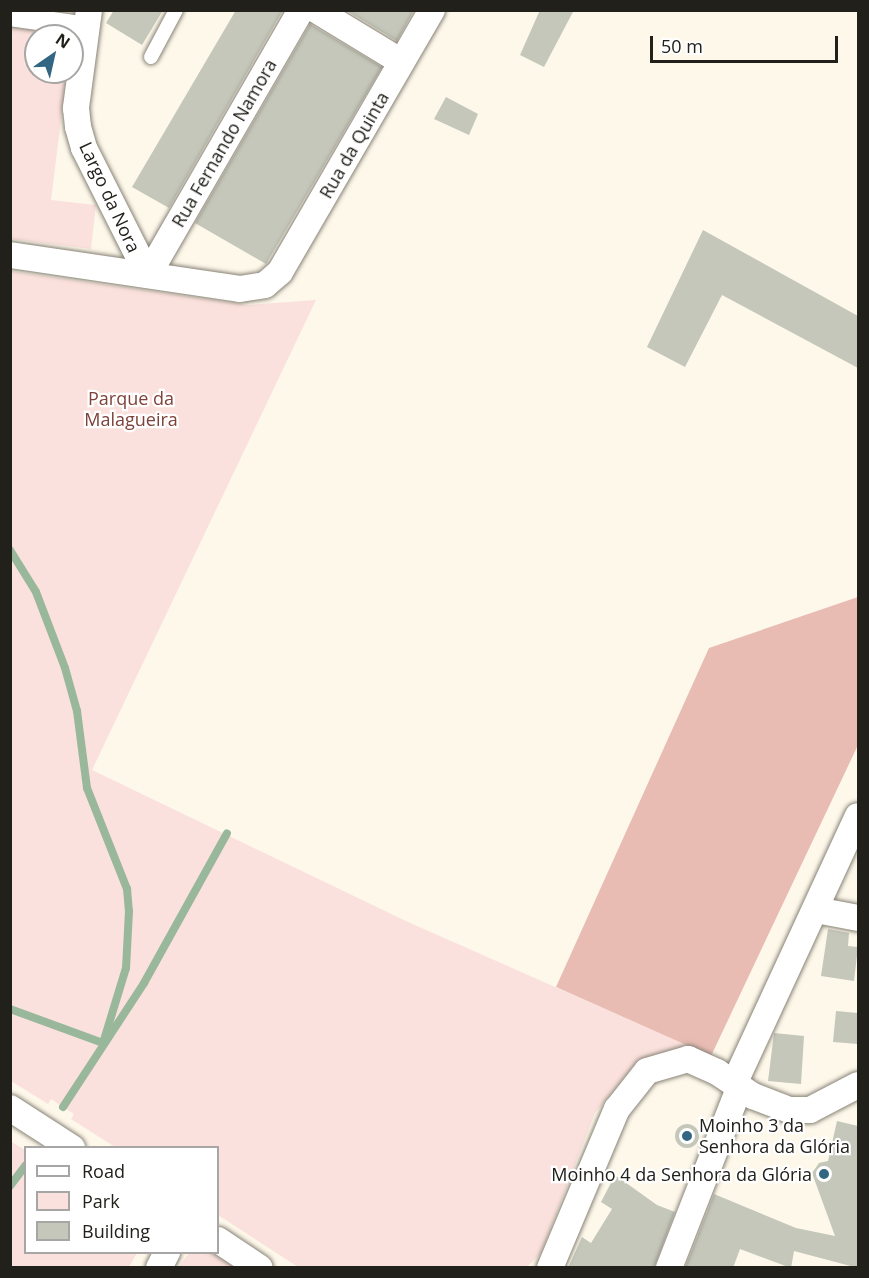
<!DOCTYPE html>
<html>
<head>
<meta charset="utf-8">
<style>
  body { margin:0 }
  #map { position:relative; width:869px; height:1278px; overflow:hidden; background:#fdf8ea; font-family:"Open Sans",sans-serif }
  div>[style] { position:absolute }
  .green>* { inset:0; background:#fbe1dd }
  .forest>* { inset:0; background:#e8bbb3 }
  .stream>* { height:8px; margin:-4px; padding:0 4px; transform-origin:4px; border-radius:4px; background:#99b89b }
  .building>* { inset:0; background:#c4c7ba }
  .round { border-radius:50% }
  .roads { filter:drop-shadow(0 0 2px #888377) drop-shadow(0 0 2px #888377) }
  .service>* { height:14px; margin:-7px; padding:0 7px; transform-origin:7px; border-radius:7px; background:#fff }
  .pedestrian>* { height:20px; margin:-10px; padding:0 10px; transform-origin:10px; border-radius:10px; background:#fff }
  .minor>* { height:26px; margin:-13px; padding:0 13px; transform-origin:13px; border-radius:13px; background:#fff }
  .dots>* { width:16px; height:16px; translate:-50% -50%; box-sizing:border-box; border:3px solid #fff; border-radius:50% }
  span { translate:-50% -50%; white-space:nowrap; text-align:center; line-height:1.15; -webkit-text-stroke:4.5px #fff; paint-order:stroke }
  .street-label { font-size:18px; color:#22201b }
  .park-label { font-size:18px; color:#7d4239 }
  .poi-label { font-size:18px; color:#22201b }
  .left { translate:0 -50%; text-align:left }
  .right { translate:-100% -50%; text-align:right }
  .frame { position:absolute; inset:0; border:12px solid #22201b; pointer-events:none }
  .legend { position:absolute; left:24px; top:1146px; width:195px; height:108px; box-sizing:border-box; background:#fff; border:2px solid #a7a6a4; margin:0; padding:8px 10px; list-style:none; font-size:18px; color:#22201b }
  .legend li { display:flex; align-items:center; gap:12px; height:30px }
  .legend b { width:30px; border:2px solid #a7a6a4 }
  .north { position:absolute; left:24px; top:24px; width:60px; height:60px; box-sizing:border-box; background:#fff; border:2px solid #a7a6a4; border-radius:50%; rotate:34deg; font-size:16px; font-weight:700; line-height:24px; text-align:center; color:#22201b }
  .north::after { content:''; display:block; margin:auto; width:21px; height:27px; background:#326683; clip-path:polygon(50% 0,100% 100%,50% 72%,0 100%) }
  .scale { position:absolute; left:650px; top:36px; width:188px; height:27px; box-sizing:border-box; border:3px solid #22201b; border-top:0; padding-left:8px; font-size:18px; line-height:21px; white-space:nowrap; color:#22201b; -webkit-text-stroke:4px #fff; paint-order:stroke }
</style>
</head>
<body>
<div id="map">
  <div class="green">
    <div style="clip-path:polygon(10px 21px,73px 31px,72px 36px,36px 36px,36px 72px,67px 72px,51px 200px,96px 205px,91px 249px,11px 239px)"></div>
    <div style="clip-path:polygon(10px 271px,248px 305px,316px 300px,92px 770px,408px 922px,732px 1065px,673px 1053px,635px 1064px,595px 1113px,541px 1253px,527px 1267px,298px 1267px,218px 1215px,218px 1148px,115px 1147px,71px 1119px,74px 1114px,63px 1107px,51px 1099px,48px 1104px,11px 1081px)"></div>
    <div style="clip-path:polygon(10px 1141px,25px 1150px,26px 1252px,137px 1253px,129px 1267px,11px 1267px)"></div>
    <div style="clip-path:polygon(189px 1253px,212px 1253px,235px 1267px,179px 1267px)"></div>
  </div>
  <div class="forest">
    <div style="clip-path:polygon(858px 597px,858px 745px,711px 1056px,556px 987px,709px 648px)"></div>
  </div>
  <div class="stream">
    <div style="left:10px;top:550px;width:49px;rotate:58.2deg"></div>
    <div style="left:36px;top:592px;width:81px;rotate:69.1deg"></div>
    <div style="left:65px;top:668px;width:45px;rotate:74.4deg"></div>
    <div style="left:77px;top:711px;width:78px;rotate:82.6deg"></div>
    <div style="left:87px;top:788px;width:109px;rotate:68.4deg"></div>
    <div style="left:127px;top:889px;width:22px;rotate:85deg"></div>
    <div style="left:129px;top:911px;width:57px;rotate:93deg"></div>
    <div style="left:126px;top:968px;width:78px;rotate:107deg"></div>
    <div style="left:103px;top:1043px;width:99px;rotate:-159.9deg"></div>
    <div style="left:63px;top:1107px;width:148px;rotate:-56.8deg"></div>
    <div style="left:144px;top:983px;width:171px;rotate:-61deg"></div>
    <div style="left:10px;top:1186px;width:26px;rotate:-53deg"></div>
  </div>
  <div class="building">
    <div style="clip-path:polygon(114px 10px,163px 10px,142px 45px,106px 23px)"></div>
    <div style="clip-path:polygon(236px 10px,283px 10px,169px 208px,132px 187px)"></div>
    <div style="clip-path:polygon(346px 10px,414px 10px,397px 41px)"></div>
    <div style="clip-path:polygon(540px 10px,574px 10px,544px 67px,520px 55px)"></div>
    <div style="clip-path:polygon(310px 24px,382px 67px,266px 264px,195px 223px)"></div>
    <div style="clip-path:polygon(446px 97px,478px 114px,469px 135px,434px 119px)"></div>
    <div style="clip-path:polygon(703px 230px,858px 316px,858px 368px,722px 295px,685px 367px,647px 347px)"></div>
    <div style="clip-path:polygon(828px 929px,849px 933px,848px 946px,858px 947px,854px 981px,821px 976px)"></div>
    <div style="clip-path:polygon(836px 1011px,858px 1013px,858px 1044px,833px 1042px)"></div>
    <div style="clip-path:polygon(774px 1033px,804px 1036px,801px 1084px,768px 1081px)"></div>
    <div style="clip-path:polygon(837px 1121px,858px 1126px,858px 1268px,794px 1251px,791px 1268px,740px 1249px,733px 1268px,685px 1268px,714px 1194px,796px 1228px,835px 1236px,812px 1173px,819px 1163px,828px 1161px)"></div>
    <div class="round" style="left:675px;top:1124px;width:24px;height:24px"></div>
    <div style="clip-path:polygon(615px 1175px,657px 1205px,675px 1212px,654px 1268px,568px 1268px,582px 1237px,591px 1243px,612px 1209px,601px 1202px)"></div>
  </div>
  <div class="roads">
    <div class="service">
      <div style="left:151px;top:57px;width:53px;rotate:-62deg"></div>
    </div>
    <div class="pedestrian">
      <div style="left:10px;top:16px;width:64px;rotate:8.1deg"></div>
    </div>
    <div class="minor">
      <div style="left:89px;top:10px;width:99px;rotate:97.6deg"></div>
      <div style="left:76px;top:108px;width:19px;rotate:84deg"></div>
      <div style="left:78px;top:127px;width:22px;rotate:74deg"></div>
      <div style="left:84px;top:148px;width:142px;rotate:63.3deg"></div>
      <div style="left:148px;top:275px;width:306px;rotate:-60deg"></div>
      <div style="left:316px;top:10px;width:100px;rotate:31.2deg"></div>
      <div style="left:10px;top:255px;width:232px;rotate:8.4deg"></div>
      <div style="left:240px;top:289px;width:25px;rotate:-9deg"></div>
      <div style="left:265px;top:285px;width:20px;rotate:-41deg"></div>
      <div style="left:280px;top:272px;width:303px;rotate:-59.9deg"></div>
      <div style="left:816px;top:910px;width:43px;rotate:10.8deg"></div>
      <div style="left:734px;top:1084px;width:295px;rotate:-65.2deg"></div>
      <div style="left:10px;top:1108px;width:74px;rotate:32.8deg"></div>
      <div style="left:218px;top:1240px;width:50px;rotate:33.7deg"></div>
      <div style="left:159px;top:1268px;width:18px;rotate:-63deg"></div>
      <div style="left:550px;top:1268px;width:173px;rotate:-67.2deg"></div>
      <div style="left:617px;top:1109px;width:48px;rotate:-51.7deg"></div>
      <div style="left:647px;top:1071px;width:43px;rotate:-16.3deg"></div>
      <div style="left:688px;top:1059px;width:32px;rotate:24deg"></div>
      <div style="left:717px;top:1072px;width:43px;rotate:33.7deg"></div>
      <div style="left:753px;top:1096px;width:40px;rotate:21deg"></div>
      <div style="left:790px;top:1110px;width:20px"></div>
      <div style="left:810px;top:1110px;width:54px;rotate:-27.5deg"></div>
      <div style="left:669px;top:1268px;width:193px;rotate:-68.7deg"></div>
    </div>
  </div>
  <div class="dots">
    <div style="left:687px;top:1136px;background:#326683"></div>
    <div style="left:824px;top:1174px;background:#326683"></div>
  </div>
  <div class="street-label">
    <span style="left:224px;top:143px;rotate:-60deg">Rua Fernando Namora</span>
    <span style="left:354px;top:145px;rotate:-60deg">Rua da Quinta</span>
    <span style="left:110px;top:197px;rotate:65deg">Largo da Nora</span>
  </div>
  <div class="park-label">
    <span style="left:131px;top:409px">Parque da<br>Malagueira</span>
  </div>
  <div class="poi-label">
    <span class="left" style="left:699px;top:1136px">Moinho 3 da<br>Senhora da Glória</span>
    <span class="right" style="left:812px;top:1174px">Moinho 4 da Senhora da Glória</span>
  </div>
  <div class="frame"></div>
  <ul class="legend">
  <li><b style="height:8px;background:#fff"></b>Road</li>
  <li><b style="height:16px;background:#fbe1dd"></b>Park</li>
  <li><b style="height:16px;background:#c4c7ba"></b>Building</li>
  </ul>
  <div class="north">N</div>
  <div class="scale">50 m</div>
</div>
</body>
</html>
